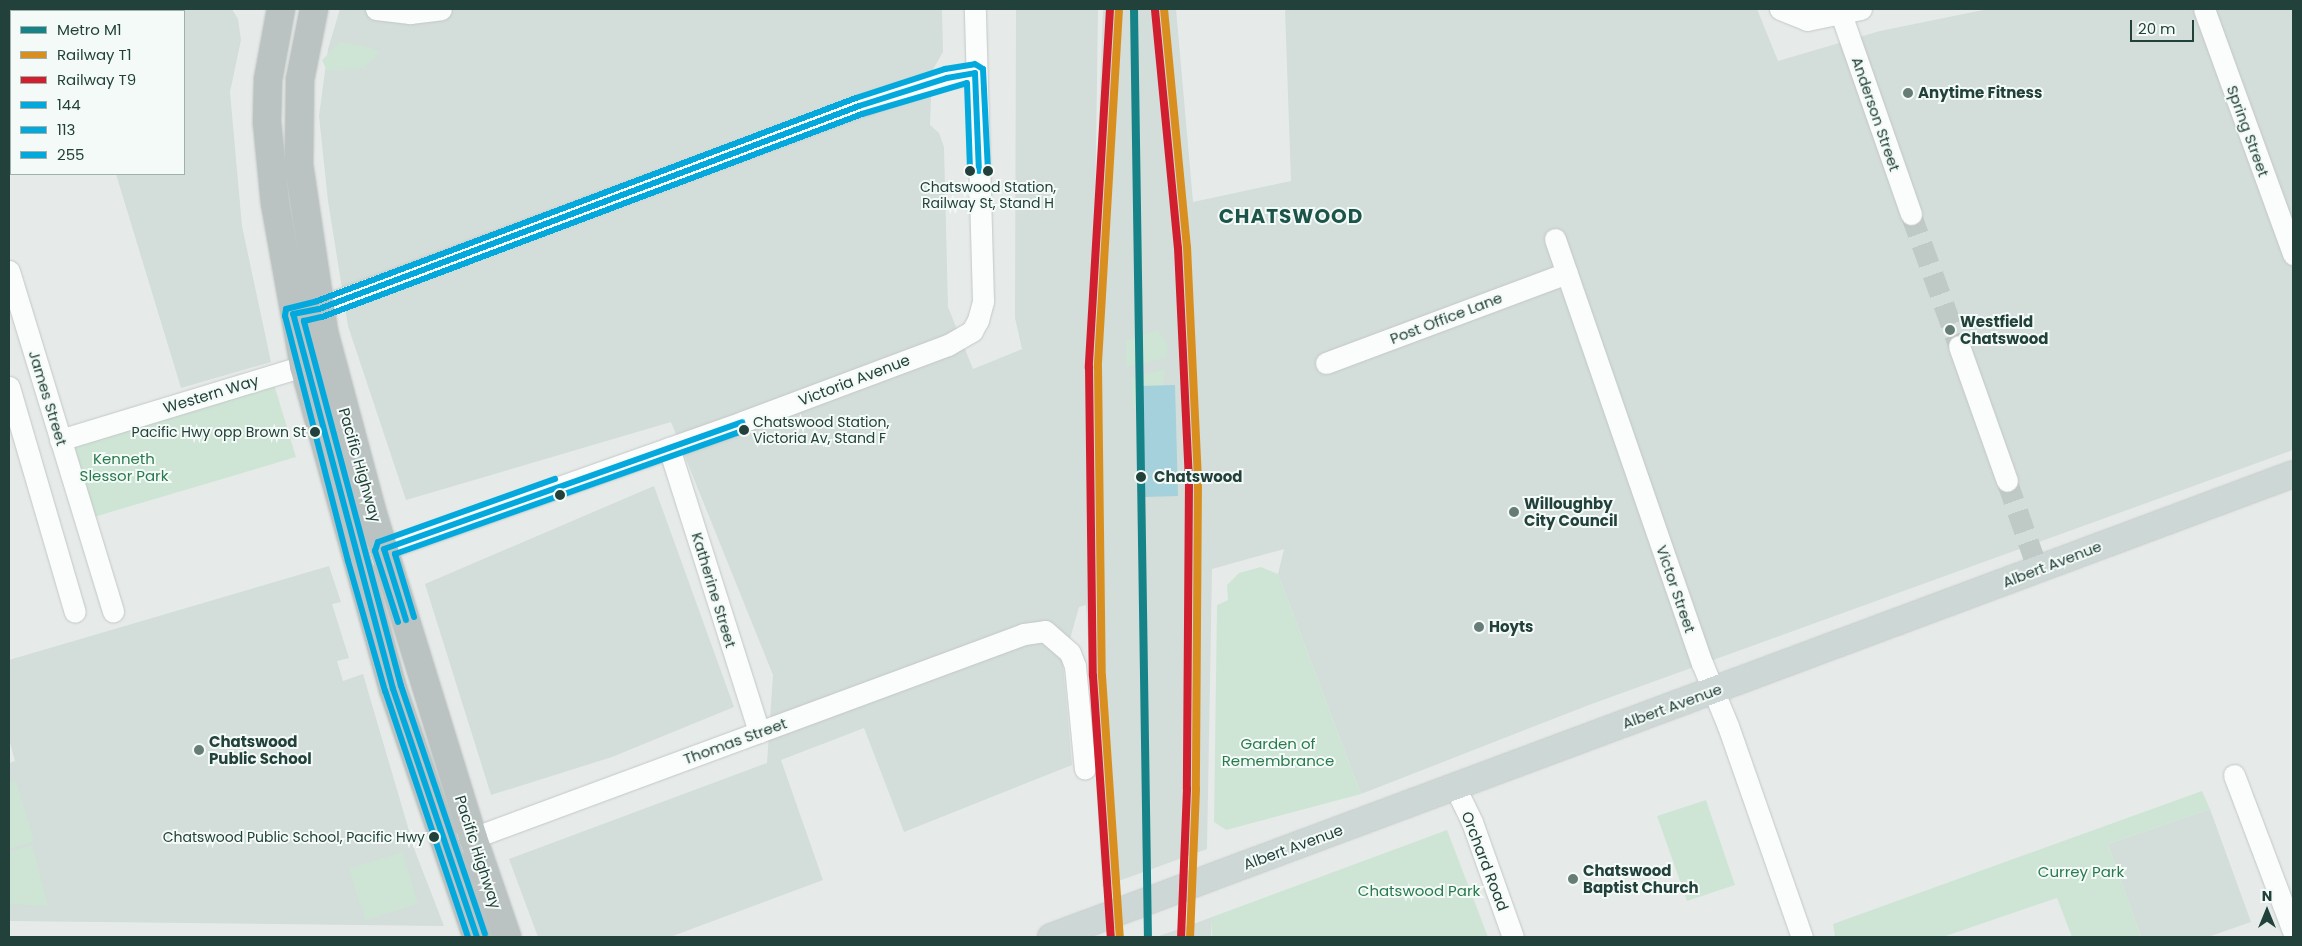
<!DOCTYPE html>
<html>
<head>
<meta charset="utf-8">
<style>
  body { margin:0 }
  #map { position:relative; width:2302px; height:946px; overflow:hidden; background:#e6ebe9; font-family:Poppins,sans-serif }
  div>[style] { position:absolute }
  .built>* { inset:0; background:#d3ddd9 }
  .green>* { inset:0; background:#cee5d6 }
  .water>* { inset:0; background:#a4d1dc }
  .minor-tunnel>* { height:21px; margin-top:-10.5px; transform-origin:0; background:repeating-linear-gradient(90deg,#bfc9c6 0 21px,transparent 0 32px) }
  .roads { filter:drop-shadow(0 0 1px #c3c8c6) drop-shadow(0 0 1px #c3c8c6) }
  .minor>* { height:21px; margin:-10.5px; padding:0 10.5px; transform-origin:10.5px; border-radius:10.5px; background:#fbfcfc }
  .major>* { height:26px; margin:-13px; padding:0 13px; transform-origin:13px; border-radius:13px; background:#cdd7d5 }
  .highway>* { height:28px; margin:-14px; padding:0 14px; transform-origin:14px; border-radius:14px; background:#bbc3c2 }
  .bus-1>* { height:6px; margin:-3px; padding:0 3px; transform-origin:3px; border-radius:3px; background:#03a9dd }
  .bus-2>* { height:6px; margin:-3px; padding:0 3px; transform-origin:3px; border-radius:3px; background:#03a9dd }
  .bus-3>* { height:6px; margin:-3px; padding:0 3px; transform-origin:3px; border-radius:3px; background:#03a9dd }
  .rail-1>* { height:8px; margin:-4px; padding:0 4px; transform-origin:4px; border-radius:4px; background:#d98f20 }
  .rail-2>* { height:8px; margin:-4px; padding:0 4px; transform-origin:4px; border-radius:4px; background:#d11f2f }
  .metro-1>* { height:8px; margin:-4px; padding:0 4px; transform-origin:4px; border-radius:4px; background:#168388 }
  .dots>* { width:14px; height:14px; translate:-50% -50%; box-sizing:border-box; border:2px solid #f4faf7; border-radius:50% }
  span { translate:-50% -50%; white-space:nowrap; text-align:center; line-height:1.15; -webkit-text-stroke:4px #f4faf7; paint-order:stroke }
  .bus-label { font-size:14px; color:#21413a }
  .left { translate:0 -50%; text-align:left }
  .right { translate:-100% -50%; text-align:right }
  .poi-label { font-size:15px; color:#21413a; font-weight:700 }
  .street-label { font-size:15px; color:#21413a }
  .park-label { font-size:15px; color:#297a4d }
  .stop-label { font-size:15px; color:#21413a; font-weight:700 }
  .district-label { font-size:20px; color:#1c544a; font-weight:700; letter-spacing:1px }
  .frame { position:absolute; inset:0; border:10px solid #21413a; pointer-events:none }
  .legend { position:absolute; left:10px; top:10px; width:175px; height:165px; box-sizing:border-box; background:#f4faf7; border:1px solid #a0b0ab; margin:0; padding:6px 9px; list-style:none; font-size:15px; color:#21413a }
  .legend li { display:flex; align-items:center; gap:10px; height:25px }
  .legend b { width:25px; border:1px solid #a0b0ab }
  .north { position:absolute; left:2242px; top:886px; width:50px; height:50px; -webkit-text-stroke:4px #f4faf7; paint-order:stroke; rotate:0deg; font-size:14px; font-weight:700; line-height:20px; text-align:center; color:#21413a }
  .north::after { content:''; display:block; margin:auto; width:18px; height:22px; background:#21413a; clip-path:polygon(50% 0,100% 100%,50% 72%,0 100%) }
  .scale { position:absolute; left:2130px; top:20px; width:64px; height:22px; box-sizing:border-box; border:2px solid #21413a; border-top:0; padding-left:6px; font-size:15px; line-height:18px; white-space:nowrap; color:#21413a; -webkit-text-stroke:4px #f4faf7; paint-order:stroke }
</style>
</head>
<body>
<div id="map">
  <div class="built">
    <div style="clip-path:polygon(66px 9px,232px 9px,238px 19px,241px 40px,230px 92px,242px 226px,271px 362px,181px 388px,116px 174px,184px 174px,184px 11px)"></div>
    <div style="clip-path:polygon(340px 9px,942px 9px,943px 52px,932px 71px,930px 125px,939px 133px,944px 147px,948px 307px,973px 369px,1022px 349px,1015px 318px,1016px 9px,1098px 9px,1095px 222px,1103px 9px,1176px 9px,1193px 202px,1291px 181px,1285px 9px,1757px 9px,1778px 61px,1880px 31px,1988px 9px,2293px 9px,2293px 450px,1589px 705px,1361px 794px,1278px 574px,1284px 549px,1212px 569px,1207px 849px,1102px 887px,1086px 605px,1079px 607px,1063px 664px,1072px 765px,904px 832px,864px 728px,781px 760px,823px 880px,670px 937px,538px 937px,509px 859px,767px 763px,773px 675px,671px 422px,406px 500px,348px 326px,328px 201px,319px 116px,328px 49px)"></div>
    <div style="clip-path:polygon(654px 486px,734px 707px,612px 757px,491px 795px,425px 584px)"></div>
    <div style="clip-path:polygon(329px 566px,341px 602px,332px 604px,349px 658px,337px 661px,343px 681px,363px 674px,415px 851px,444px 926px,9px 921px,9px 763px,15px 761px,9px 739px,9px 660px)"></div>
    <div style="clip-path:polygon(2210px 809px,2251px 922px,2208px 937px,2141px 937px,2108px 844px)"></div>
    <div style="clip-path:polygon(1212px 917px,1211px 937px,1156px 937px,1191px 925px)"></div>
  </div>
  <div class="green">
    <div style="clip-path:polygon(340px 42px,368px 47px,380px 52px,364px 68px,327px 71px,322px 60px)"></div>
    <div style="clip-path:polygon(1158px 330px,1168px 345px,1166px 358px,1126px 367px,1126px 341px)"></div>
    <div style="clip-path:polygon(1165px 369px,1161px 401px,1133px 408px,1131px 378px)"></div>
    <div style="clip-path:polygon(273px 381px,296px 457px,94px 517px,72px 441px)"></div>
    <div style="clip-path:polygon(1261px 567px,1278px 574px,1361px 794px,1226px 830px,1214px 822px,1217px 605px,1228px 600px,1227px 585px,1239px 573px)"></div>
    <div style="clip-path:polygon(16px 781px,34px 841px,9px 849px,9px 783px)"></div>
    <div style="clip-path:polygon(2202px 791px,2210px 809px,2108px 844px,2141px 937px,2072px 937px,2057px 898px,1943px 937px,1835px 937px,1833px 924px)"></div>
    <div style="clip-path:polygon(1706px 800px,1735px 885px,1687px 901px,1657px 816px)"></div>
    <div style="clip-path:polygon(1447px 830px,1488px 937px,1212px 937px,1212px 917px)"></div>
    <div style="clip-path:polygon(32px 845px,48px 906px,9px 904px,9px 852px)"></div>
    <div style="clip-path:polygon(403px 852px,418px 904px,365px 920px,349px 868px)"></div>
  </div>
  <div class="water">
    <div style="clip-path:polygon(1175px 385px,1178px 496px,1144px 497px,1140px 386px)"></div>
  </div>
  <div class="minor-tunnel">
    <div style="left:1911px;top:214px;width:140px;rotate:70deg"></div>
    <div style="left:2007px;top:481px;width:93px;rotate:70.6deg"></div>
  </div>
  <div class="roads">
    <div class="minor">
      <div style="left:376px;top:9px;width:34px;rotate:7deg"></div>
      <div style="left:410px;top:13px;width:31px;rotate:-7deg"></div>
      <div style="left:1780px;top:9px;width:29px;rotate:22deg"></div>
      <div style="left:1807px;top:20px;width:55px;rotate:-11.5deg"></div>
      <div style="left:2204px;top:9px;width:261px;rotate:70deg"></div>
      <div style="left:1841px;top:14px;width:212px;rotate:70.7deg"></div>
      <div style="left:1555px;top:239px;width:449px;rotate:70.9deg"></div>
      <div style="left:1702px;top:663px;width:68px;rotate:67.6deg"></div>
      <div style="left:1728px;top:726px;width:224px;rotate:70.7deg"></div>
      <div style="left:9px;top:271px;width:356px;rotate:73deg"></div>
      <div style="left:306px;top:312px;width:590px;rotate:-20.43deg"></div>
      <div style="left:859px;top:106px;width:92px;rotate:-17.7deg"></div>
      <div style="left:947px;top:78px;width:28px;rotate:-10deg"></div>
      <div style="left:1959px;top:346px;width:143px;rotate:70.4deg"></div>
      <div style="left:1326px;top:363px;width:257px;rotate:-20.5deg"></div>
      <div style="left:9px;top:387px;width:234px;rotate:73.7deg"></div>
      <div style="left:60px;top:440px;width:255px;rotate:-16.9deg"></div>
      <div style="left:669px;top:448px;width:298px;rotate:72.4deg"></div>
      <div style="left:370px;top:554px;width:395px;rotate:-19.5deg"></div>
      <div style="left:742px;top:422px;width:220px;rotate:-20.5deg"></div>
      <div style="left:948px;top:345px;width:28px;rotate:-30deg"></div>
      <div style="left:972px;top:331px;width:13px;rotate:-61deg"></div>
      <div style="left:978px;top:320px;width:20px;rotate:-75deg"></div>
      <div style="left:983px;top:301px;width:292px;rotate:-91.6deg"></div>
      <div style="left:2234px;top:775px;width:167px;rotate:69.3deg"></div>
      <div style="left:1455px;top:787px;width:39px;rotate:64deg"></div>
      <div style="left:1472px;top:822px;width:122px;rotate:70.4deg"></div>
      <div style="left:459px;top:843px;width:602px;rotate:-20.3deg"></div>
      <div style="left:1024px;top:634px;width:21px;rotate:-8deg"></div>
      <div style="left:1045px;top:631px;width:33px;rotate:41deg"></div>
      <div style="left:1070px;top:653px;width:14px;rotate:69deg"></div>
      <div style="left:1075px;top:666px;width:103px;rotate:84.5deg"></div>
    </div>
    <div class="major">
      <div style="left:1051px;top:937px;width:1325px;rotate:-20.44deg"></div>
    </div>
    <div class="highway">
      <div style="left:281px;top:9px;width:72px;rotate:100.4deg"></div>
      <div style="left:268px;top:80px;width:42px;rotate:91.4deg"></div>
      <div style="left:267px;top:122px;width:81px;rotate:84.4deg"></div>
      <div style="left:275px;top:203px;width:166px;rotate:79.9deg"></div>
      <div style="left:304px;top:366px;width:335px;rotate:74.6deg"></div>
      <div style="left:393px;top:689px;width:262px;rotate:71.3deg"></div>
      <div style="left:314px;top:9px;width:72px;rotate:101.2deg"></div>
      <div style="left:300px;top:80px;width:85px;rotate:90.7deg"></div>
      <div style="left:299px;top:165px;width:169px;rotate:81.5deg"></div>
      <div style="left:324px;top:332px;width:193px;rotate:75deg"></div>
      <div style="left:374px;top:518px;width:335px;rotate:72.8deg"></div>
      <div style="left:473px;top:838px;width:105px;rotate:71deg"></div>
    </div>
  </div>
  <div class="bus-1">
    <div style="left:406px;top:620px;width:74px;rotate:-107.2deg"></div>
    <div style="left:384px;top:549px;width:380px;rotate:-19.5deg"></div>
    <div style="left:477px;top:937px;width:262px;rotate:-108.7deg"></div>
    <div style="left:393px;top:689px;width:388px;rotate:-104.9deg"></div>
    <div style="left:293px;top:314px;width:26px;rotate:-11deg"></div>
    <div style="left:319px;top:309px;width:577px;rotate:-20.6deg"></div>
    <div style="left:859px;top:106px;width:92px;rotate:-17.7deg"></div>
    <div style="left:947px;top:78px;width:28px;rotate:-10deg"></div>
    <div style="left:975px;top:73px;width:98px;rotate:87.7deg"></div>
  </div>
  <div class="bus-2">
    <div style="left:414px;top:617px;width:66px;rotate:-106.8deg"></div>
    <div style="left:395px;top:554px;width:371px;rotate:-19.5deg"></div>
    <div style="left:485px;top:934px;width:262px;rotate:-108.7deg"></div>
    <div style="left:401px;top:686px;width:378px;rotate:-104.9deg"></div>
    <div style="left:304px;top:321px;width:18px;rotate:-13deg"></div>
    <div style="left:322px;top:317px;width:577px;rotate:-20.6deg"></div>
    <div style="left:862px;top:114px;width:109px;rotate:-16.4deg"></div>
    <div style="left:967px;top:83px;width:88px;rotate:88deg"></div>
  </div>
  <div class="bus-3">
    <div style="left:398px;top:622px;width:75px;rotate:-107.9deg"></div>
    <div style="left:375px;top:551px;width:9px;rotate:-72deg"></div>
    <div style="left:378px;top:542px;width:188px;rotate:-19.6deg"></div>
    <div style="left:468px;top:937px;width:260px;rotate:-108.6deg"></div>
    <div style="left:385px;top:691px;width:135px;rotate:-105.9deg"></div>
    <div style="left:348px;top:561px;width:253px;rotate:-104.4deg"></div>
    <div style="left:285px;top:316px;width:7px;rotate:-82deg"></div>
    <div style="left:286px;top:309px;width:32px;rotate:-14deg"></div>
    <div style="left:317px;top:301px;width:576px;rotate:-20.64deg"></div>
    <div style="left:856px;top:98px;width:94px;rotate:-18deg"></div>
    <div style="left:945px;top:69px;width:30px;rotate:-9deg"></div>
    <div style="left:975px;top:64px;width:9px;rotate:32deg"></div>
    <div style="left:983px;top:69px;width:102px;rotate:87.2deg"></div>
  </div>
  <div class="rail-1">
    <div style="left:1119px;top:9px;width:359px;rotate:93.4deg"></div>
    <div style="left:1098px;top:367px;width:309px;rotate:89.3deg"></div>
    <div style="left:1102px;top:676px;width:262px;rotate:86.1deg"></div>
    <div style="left:1164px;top:9px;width:239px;rotate:84.5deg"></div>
    <div style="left:1187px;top:247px;width:233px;rotate:87.3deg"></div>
    <div style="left:1198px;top:480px;width:309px;rotate:90.4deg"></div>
    <div style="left:1196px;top:789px;width:148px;rotate:92.3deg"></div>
  </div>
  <div class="rail-2">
    <div style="left:1110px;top:9px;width:359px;rotate:93.4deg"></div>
    <div style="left:1089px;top:367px;width:309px;rotate:89.3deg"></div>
    <div style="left:1093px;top:676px;width:262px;rotate:86.1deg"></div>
    <div style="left:1155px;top:10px;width:239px;rotate:84.5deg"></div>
    <div style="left:1178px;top:248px;width:232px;rotate:87.3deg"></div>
    <div style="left:1189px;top:480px;width:309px;rotate:90.4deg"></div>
    <div style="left:1187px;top:789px;width:148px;rotate:92.3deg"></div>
  </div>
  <div class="metro-1">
    <div style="left:1134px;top:9px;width:928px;rotate:89.14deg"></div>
  </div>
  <div class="dots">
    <div style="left:1908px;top:93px;background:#667c77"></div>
    <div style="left:970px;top:171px;background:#21413a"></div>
    <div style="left:988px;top:171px;background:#21413a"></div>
    <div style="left:1950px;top:330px;background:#667c77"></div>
    <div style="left:744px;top:430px;background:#21413a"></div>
    <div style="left:315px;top:432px;background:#21413a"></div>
    <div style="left:1141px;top:477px;background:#21413a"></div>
    <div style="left:560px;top:495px;background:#21413a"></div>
    <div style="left:1514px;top:512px;background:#667c77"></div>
    <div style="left:1479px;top:627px;background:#667c77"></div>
    <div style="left:199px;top:750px;background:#667c77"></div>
    <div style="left:434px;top:837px;background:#21413a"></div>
    <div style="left:1573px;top:879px;background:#667c77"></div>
  </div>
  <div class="bus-label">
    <span style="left:988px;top:195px">Chatswood Station,<br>Railway St, Stand H</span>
    <span class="left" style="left:753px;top:430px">Chatswood Station,<br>Victoria Av, Stand F</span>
    <span class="right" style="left:306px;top:432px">Pacific Hwy opp Brown St</span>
    <span class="right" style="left:425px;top:837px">Chatswood Public School, Pacific Hwy</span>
  </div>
  <div class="poi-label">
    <span class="left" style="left:1918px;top:93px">Anytime Fitness</span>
    <span class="left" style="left:1960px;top:330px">Westfield<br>Chatswood</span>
    <span class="left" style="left:1524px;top:512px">Willoughby<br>City Council</span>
    <span class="left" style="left:1489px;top:627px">Hoyts</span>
    <span class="left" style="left:209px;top:750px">Chatswood<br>Public School</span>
    <span class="left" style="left:1583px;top:879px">Chatswood<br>Baptist Church</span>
  </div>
  <div class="street-label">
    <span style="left:1876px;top:114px;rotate:71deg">Anderson Street</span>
    <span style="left:2248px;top:131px;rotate:70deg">Spring Street</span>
    <span style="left:1446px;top:318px;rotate:-21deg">Post Office Lane</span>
    <span style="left:854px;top:380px;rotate:-21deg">Victoria Avenue</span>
    <span style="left:211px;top:394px;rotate:-17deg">Western Way</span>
    <span style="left:48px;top:398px;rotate:73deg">James Street</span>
    <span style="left:360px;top:465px;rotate:74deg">Pacific Highway</span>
    <span style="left:2052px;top:564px;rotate:-21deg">Albert Avenue</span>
    <span style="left:1676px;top:589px;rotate:71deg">Victor Street</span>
    <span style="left:714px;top:590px;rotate:73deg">Katherine Street</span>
    <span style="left:1672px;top:706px;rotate:-20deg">Albert Avenue</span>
    <span style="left:735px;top:741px;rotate:-20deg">Thomas Street</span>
    <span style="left:1293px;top:847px;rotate:-20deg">Albert Avenue</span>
    <span style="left:478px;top:852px;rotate:72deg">Pacific Highway</span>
    <span style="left:1485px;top:861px;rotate:69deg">Orchard Road</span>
  </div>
  <div class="park-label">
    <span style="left:124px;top:467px">Kenneth<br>Slessor Park</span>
    <span style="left:1278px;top:752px">Garden of<br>Remembrance</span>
    <span style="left:2081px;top:872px">Currey Park</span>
    <span style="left:1419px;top:891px">Chatswood Park</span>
  </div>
  <div class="stop-label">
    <span class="left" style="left:1154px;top:477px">Chatswood</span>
  </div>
  <div class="district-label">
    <span style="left:1291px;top:216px">CHATSWOOD</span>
  </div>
  <div class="frame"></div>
  <ul class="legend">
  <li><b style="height:6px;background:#168388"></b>Metro M1</li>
  <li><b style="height:6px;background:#d98f20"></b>Railway T1</li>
  <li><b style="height:6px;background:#d11f2f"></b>Railway T9</li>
  <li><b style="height:6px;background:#03a9dd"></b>144</li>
  <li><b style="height:6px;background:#03a9dd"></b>113</li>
  <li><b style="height:6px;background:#03a9dd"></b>255</li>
  </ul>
  <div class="north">N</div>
  <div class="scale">20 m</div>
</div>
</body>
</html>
